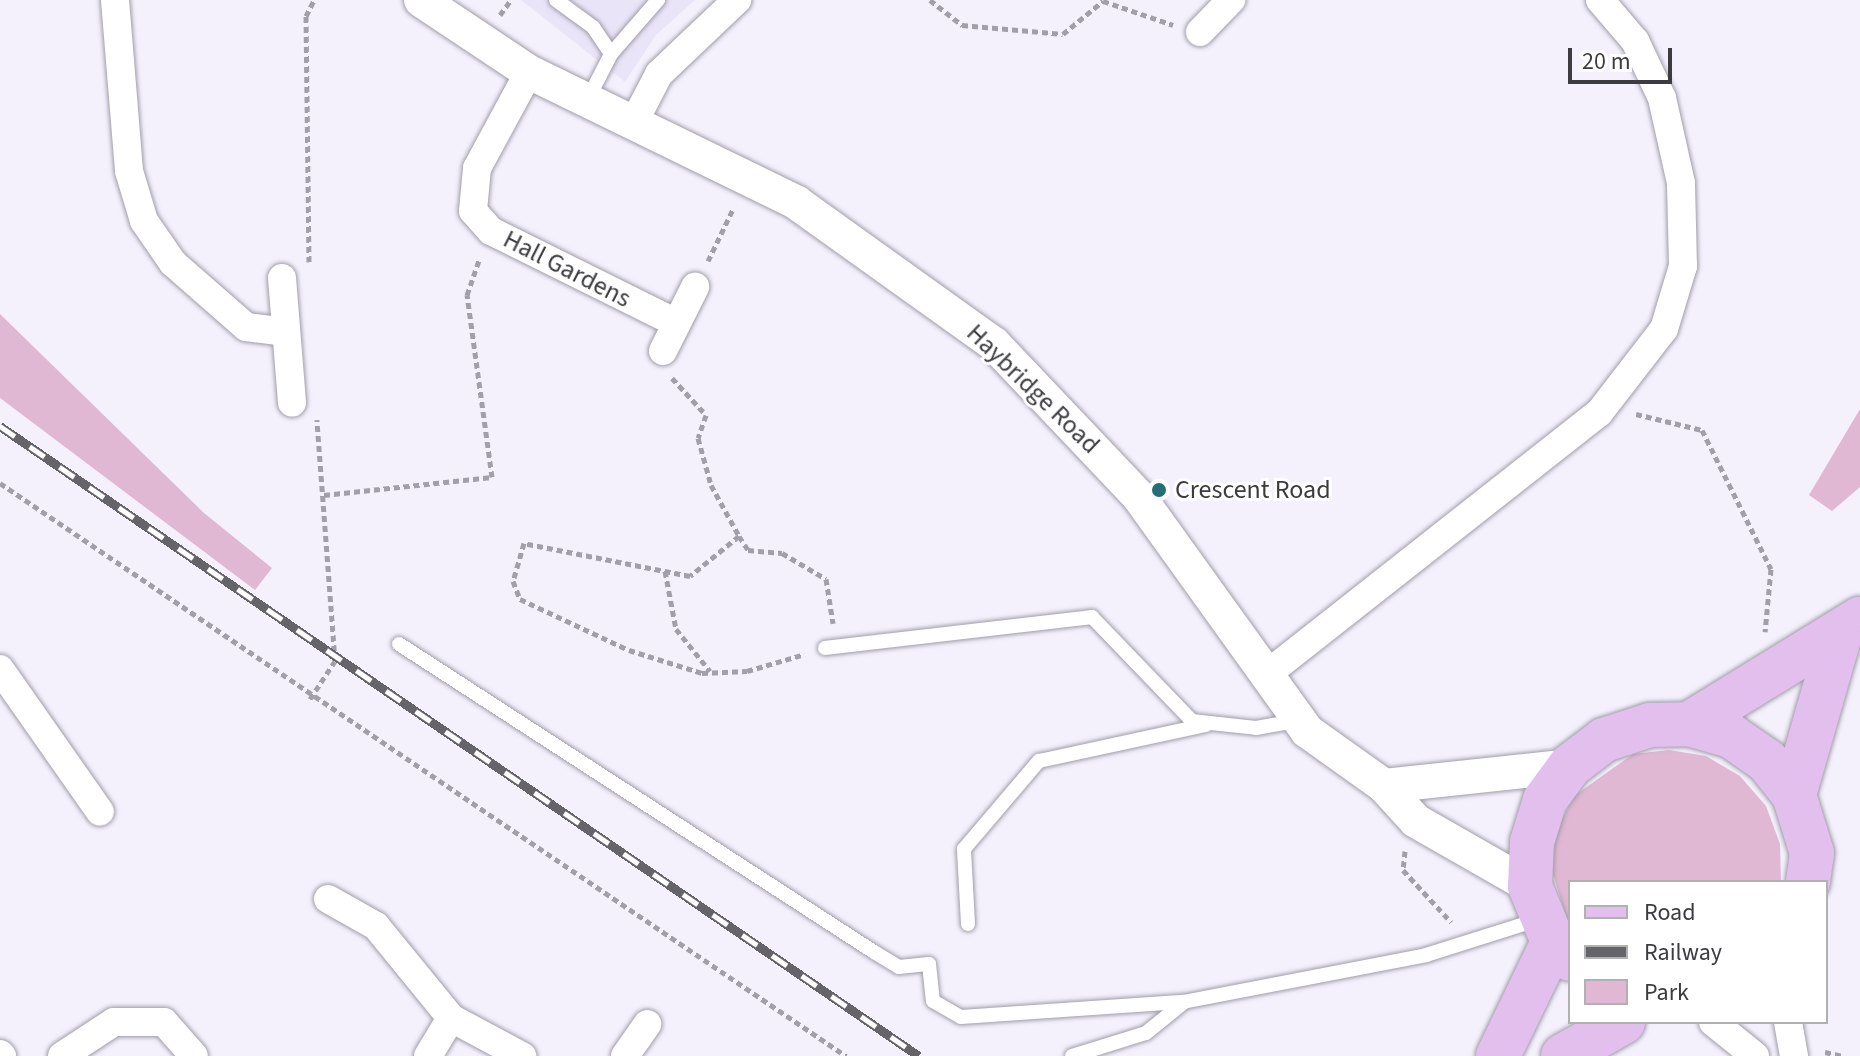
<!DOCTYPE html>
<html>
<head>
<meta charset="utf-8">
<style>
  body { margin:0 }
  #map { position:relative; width:1860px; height:1056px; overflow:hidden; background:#f4f1fd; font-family:"Source Sans 3",sans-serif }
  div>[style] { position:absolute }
  .built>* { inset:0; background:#eae4f8 }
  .green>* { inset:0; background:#e0b8d4 }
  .path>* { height:5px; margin-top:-2.5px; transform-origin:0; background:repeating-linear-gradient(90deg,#a19fa8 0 6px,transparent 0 10px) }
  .roads { filter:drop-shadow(0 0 2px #a09da8) drop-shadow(0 0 2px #a09da8) }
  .service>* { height:14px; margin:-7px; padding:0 7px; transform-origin:7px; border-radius:7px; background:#fff }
  .minor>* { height:28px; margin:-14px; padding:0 14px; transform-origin:14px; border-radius:14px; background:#fff }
  .tertiary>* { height:34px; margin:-17px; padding:0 17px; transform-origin:17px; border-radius:17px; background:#fff }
  .primary>* { height:44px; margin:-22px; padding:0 22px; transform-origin:22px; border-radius:22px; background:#e2bfed }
  .rail>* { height:9px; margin-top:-4.5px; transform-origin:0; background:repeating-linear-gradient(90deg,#fff 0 18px,#65646a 0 36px); box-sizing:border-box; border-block:2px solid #65646a }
  .dots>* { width:22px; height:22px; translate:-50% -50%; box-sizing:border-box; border:4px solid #fff; border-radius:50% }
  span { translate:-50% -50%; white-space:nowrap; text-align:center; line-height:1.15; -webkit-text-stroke:6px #fff; paint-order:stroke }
  .street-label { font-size:26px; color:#3c3b40 }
  .poi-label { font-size:26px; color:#3c3b40 }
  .left { translate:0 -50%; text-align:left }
  .legend { position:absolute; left:1568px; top:880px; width:260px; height:144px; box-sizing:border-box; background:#fff; border:2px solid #b1b1b3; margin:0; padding:10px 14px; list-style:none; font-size:24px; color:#3c3b40 }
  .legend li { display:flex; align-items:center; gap:16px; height:40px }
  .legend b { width:40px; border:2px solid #b1b1b3 }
  .scale { position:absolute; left:1568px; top:48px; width:104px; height:36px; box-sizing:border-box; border:4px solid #3c3b40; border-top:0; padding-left:10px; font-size:24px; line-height:28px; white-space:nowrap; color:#3c3b40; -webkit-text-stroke:6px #fff; paint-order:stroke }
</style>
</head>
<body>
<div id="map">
  <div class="built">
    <div style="clip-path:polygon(521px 0,695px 0,656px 35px,625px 82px)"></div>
  </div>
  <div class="green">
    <div style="clip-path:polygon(0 314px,204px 513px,272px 568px,255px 590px,0 398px)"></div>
    <div style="clip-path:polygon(1860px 409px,1860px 487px,1832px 511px,1809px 495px)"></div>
    <div style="clip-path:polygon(1669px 750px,1706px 756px,1740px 776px,1766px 806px,1780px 844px,1781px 882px,1570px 882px,1570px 929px,1550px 865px,1557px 829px,1574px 796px,1633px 754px)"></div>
  </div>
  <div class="path">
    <div style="left:930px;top:0;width:41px;rotate:38deg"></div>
    <div style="left:962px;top:25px;width:101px;rotate:5.1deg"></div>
    <div style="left:1063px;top:34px;width:52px;rotate:-39.5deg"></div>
    <div style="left:1103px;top:1px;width:74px;rotate:18.9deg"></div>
    <div style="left:500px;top:15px;width:19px;rotate:-54deg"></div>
    <div style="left:708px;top:261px;width:58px;rotate:-64.3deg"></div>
    <div style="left:309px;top:262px;width:246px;rotate:-90.7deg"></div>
    <div style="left:306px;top:16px;width:18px;rotate:-63deg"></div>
    <div style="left:672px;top:378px;width:50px;rotate:47.4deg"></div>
    <div style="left:706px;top:415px;width:24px;rotate:109deg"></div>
    <div style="left:698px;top:438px;width:49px;rotate:74.5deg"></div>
    <div style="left:711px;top:485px;width:58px;rotate:61.2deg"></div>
    <div style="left:739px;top:536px;width:63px;rotate:140.8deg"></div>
    <div style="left:690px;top:576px;width:169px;rotate:-168.8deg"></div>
    <div style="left:524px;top:543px;width:40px;rotate:106deg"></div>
    <div style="left:513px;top:581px;width:19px;rotate:69deg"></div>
    <div style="left:520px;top:599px;width:120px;rotate:25.1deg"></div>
    <div style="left:629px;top:650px;width:77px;rotate:17.5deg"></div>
    <div style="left:702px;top:673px;width:45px;rotate:-2.5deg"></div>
    <div style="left:747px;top:671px;width:60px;rotate:-16.3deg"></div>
    <div style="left:1636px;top:414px;width:68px;rotate:13.6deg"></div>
    <div style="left:1702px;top:430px;width:155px;rotate:63.6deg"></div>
    <div style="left:1771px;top:569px;width:63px;rotate:95.4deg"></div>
    <div style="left:0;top:483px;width:1022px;rotate:34.11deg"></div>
    <div style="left:324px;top:495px;width:169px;rotate:-6.1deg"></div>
    <div style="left:492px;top:477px;width:184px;rotate:-97.8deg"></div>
    <div style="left:467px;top:295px;width:39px;rotate:-71deg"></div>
    <div style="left:739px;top:536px;width:17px;rotate:57deg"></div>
    <div style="left:748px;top:550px;width:34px;rotate:5deg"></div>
    <div style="left:782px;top:553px;width:51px;rotate:30.6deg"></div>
    <div style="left:826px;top:579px;width:45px;rotate:81deg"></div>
    <div style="left:665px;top:571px;width:59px;rotate:79.3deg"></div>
    <div style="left:676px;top:629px;width:54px;rotate:51deg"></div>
    <div style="left:310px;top:699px;width:45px;rotate:-56.7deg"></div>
    <div style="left:335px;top:661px;width:242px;rotate:-94.3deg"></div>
    <div style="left:1405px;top:851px;width:19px;rotate:96deg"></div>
    <div style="left:1403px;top:870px;width:71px;rotate:47.3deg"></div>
    <div style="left:1825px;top:1052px;width:18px;rotate:13deg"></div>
  </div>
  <div class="roads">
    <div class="service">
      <div style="left:556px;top:0;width:46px;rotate:36.1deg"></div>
      <div style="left:593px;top:27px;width:32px;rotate:56deg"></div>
      <div style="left:611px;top:54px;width:53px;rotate:117.1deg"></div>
      <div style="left:611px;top:54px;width:72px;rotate:-49deg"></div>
      <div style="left:399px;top:644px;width:566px;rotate:32.96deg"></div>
      <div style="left:874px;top:952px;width:29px;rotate:31deg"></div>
      <div style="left:899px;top:967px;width:30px;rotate:-6deg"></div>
      <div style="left:929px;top:964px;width:37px;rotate:84deg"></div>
      <div style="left:933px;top:1001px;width:32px;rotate:30deg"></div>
      <div style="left:961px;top:1017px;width:223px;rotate:-3.9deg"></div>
      <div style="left:1183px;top:1002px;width:248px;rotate:-10.9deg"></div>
      <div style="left:1426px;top:955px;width:120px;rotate:-17.5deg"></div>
      <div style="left:825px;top:648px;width:269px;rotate:-6.6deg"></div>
      <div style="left:1092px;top:617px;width:144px;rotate:46.1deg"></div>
      <div style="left:1192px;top:721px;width:64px;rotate:6.2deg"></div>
      <div style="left:1256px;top:728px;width:41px;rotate:-9.9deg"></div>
      <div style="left:968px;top:924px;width:75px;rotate:-93.1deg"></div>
      <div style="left:964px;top:849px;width:116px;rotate:-49.6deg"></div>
      <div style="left:1039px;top:761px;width:171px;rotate:-12.2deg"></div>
      <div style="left:1072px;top:1056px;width:77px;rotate:-17.3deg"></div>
      <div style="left:1146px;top:1033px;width:48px;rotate:-39deg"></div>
    </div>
    <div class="minor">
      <div style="left:115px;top:0;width:172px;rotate:85.3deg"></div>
      <div style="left:129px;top:171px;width:52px;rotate:73.3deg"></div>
      <div style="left:144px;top:221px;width:51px;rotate:55.4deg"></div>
      <div style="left:173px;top:263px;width:97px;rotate:41.2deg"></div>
      <div style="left:246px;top:327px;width:39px;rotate:7deg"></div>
      <div style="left:1200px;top:32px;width:45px;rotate:-45.9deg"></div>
      <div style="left:529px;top:72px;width:109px;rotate:118.4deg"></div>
      <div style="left:477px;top:168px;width:43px;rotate:95.3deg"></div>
      <div style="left:473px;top:211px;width:27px;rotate:48deg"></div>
      <div style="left:491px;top:231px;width:207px;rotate:26.4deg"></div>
      <div style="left:634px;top:122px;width:54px;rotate:-62.5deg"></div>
      <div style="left:659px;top:74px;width:108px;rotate:-43.5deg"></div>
      <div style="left:282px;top:278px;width:125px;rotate:85.4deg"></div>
      <div style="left:663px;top:351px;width:72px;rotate:-63.4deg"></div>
      <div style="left:0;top:669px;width:174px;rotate:55deg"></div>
      <div style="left:1267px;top:674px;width:422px;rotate:-38.2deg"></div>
      <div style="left:1599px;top:413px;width:106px;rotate:-52.3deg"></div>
      <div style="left:1664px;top:329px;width:66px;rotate:-73.2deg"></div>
      <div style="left:1683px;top:266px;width:83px;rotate:-91.4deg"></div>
      <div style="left:1681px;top:183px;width:87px;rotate:-102.6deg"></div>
      <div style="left:1662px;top:98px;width:63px;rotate:-115.3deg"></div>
      <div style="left:1635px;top:41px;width:54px;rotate:-130.5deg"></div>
      <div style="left:328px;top:899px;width:55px;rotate:29.4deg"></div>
      <div style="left:376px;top:926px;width:119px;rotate:50.8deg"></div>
      <div style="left:451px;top:1018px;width:81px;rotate:28.2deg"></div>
      <div style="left:1713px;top:1022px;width:54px;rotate:39deg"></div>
      <div style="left:1788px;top:1022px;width:35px;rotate:80deg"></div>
      <div style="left:0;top:1054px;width:3px;rotate:45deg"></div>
      <div style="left:62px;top:1056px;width:62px;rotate:-33.2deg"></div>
      <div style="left:114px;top:1022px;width:50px"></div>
      <div style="left:164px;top:1022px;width:45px;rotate:48.6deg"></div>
      <div style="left:428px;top:1056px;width:44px;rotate:-58.8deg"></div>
      <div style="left:625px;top:1056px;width:39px;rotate:-55deg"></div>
    </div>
    <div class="tertiary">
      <div style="left:421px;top:0;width:130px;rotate:33.7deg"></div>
      <div style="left:529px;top:72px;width:298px;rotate:26deg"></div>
      <div style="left:797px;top:203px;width:242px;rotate:35.6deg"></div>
      <div style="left:994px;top:344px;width:211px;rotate:46.5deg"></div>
      <div style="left:1139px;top:497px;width:288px;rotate:54.3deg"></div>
      <div style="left:1307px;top:731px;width:95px;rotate:35.5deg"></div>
      <div style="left:1384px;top:786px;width:47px;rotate:47.6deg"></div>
      <div style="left:1416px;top:821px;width:131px;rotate:29.7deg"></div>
      <div style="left:1384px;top:786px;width:187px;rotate:-6.1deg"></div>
    </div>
    <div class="primary">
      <div style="left:1689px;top:724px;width:201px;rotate:-31.6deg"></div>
      <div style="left:1794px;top:795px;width:163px;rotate:-74deg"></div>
      <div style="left:1570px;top:959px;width:24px;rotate:-135deg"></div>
      <div style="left:1553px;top:942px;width:61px;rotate:-112.3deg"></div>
      <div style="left:1530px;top:886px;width:44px;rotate:-87.4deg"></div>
      <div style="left:1532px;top:842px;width:44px;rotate:-72.8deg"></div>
      <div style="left:1545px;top:800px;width:42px;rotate:-53.7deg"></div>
      <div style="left:1570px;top:766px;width:43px;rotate:-37.4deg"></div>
      <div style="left:1604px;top:740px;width:48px;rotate:-18.1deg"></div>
      <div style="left:1650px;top:725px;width:39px;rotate:-1deg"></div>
      <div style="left:1689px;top:724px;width:44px;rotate:15.9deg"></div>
      <div style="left:1731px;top:736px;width:44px;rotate:34.8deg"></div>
      <div style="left:1767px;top:761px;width:43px;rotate:51.5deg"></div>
      <div style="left:1794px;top:795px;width:61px;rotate:72.8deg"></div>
      <div style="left:1812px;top:853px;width:29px;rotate:98deg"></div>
      <div style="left:1498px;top:1056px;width:127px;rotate:-64.2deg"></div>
      <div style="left:1563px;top:1056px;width:69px;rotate:-29.5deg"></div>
    </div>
  </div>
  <div class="rail">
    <div style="left:0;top:426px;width:1114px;rotate:34.43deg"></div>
  </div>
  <div class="dots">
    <div style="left:1159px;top:490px;background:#246e75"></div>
  </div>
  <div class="street-label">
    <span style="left:567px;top:269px;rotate:27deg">Hall Gardens</span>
    <span style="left:1033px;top:389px;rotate:44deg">Haybridge Road</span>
  </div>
  <div class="poi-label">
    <span class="left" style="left:1175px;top:490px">Crescent Road</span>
  </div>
  <ul class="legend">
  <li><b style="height:10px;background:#e2bfed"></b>Road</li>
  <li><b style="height:10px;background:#65646a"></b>Railway</li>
  <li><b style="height:22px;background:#e0b8d4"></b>Park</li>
  </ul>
  <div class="scale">20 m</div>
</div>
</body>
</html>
